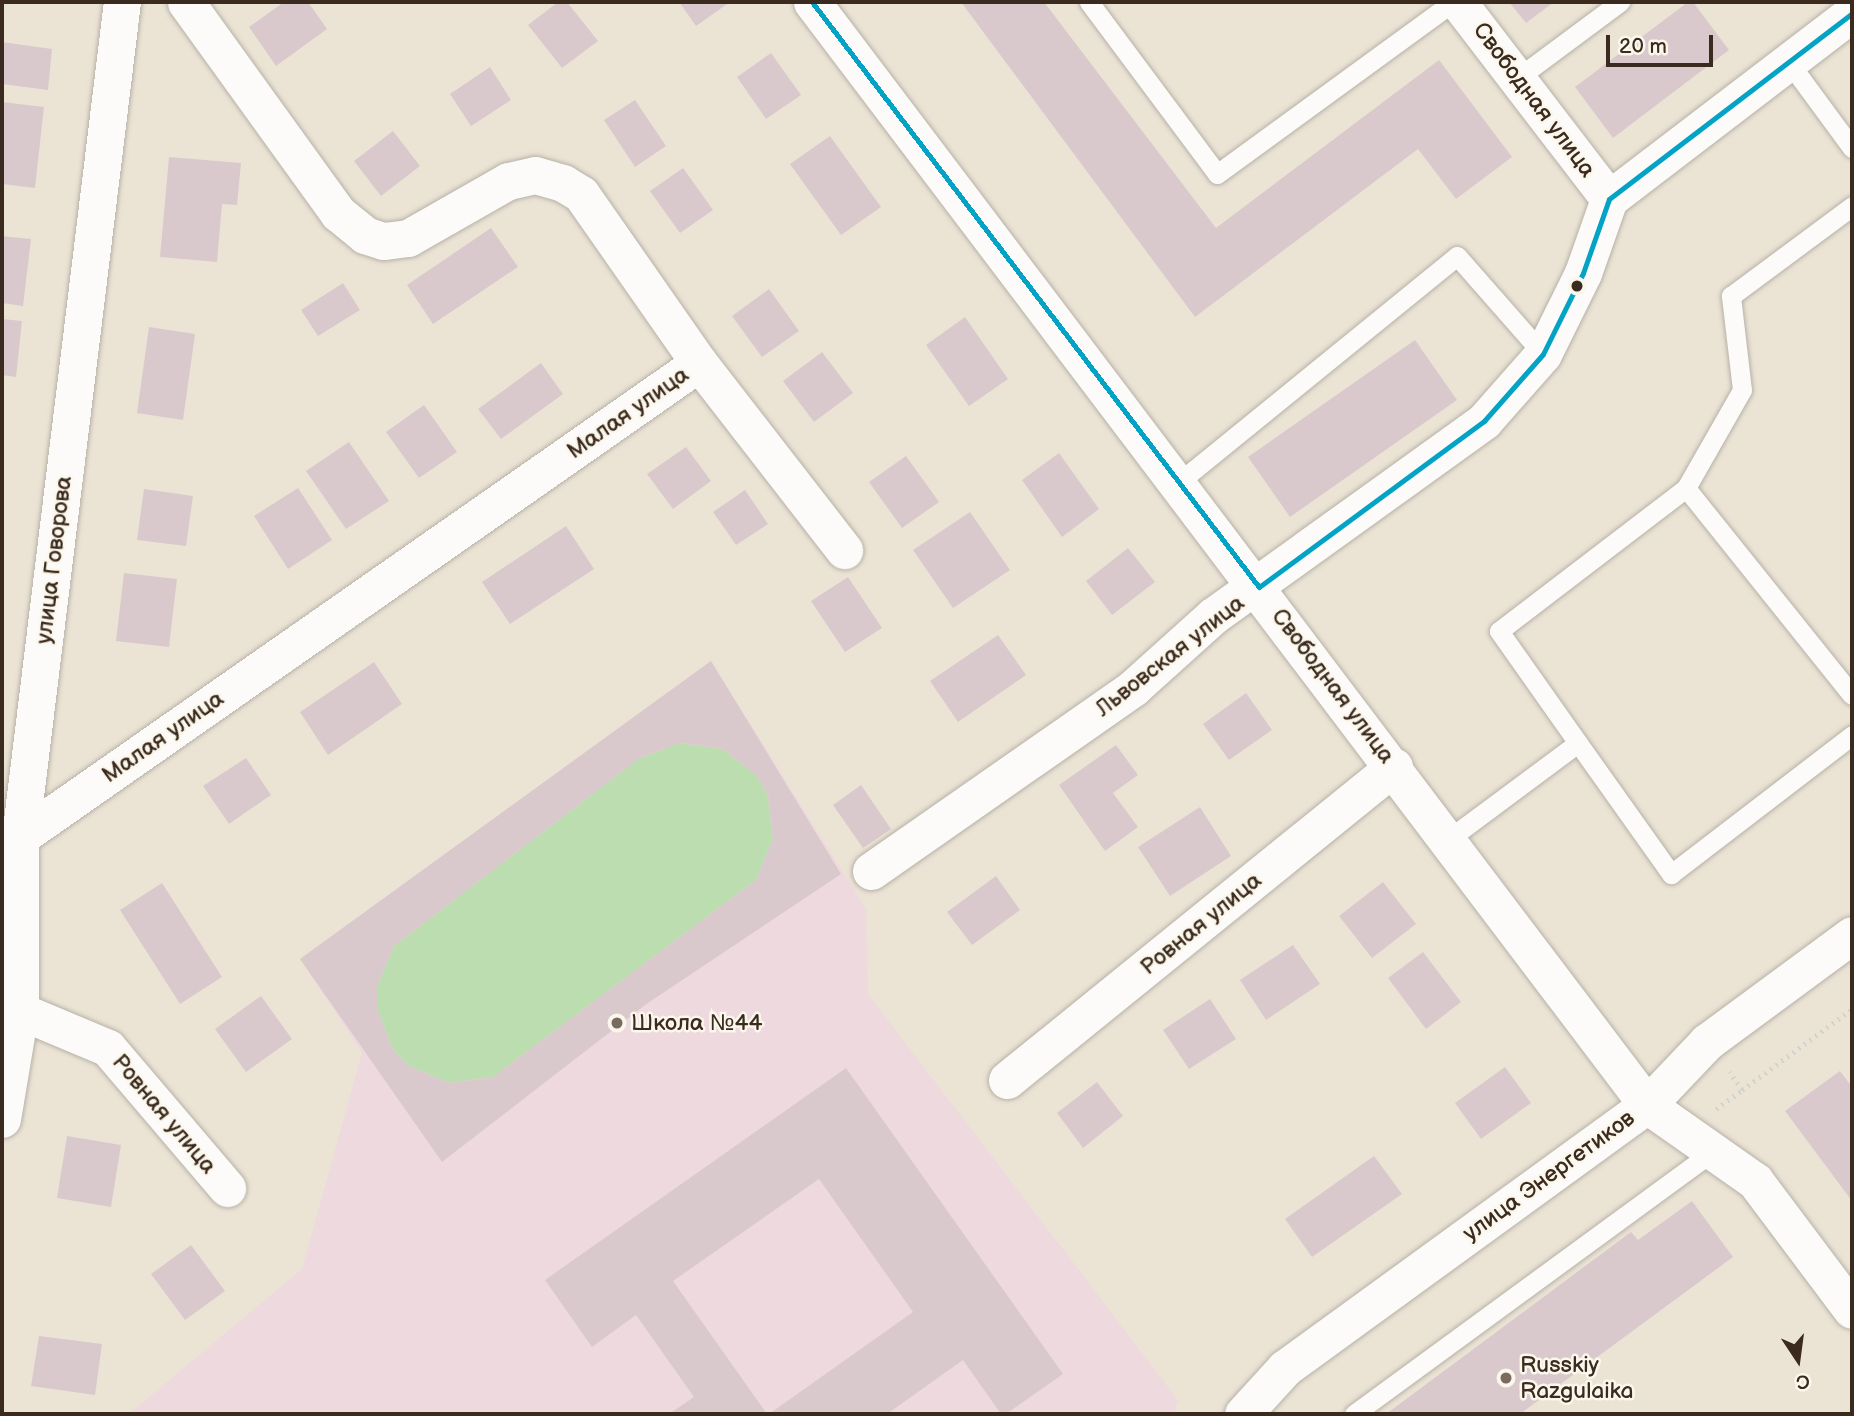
<!DOCTYPE html>
<html>
<head>
<meta charset="utf-8">
<style>
  body { margin:0 }
  #map { position:relative; width:1854px; height:1416px; overflow:hidden; background:#ebe4d5; font-family:"Balsamiq Sans",sans-serif }
  div>[style] { position:absolute }
  .built>* { inset:0; background:#edd9de }
  .green>* { inset:0; background:#bcddb0 }
  .building>* { inset:0; background:#dac9cc }
  .path>* { height:4.5px; margin-top:-2.25px; transform-origin:0; background:repeating-linear-gradient(90deg,#d5d2cd 0 2px,transparent 0 7px) }
  .roads { filter:drop-shadow(0 0 2px #b7b1a7) drop-shadow(0 0 2px #b7b1a7) }
  .lane>* { height:19px; margin:-9.5px; padding:0 9.5px; transform-origin:9.5px; border-radius:9.5px; background:#fcfbf9 }
  .street>* { height:37px; margin:-18.5px; padding:0 18.5px; transform-origin:18.5px; border-radius:18.5px; background:#fcfbf9 }
  .bus-1>* { height:5px; margin:-2.5px; padding:0 2.5px; transform-origin:2.5px; border-radius:2.5px; background:#03a3c5 }
  .dots>* { width:19px; height:19px; translate:-50% -50%; box-sizing:border-box; border:4px solid #fbf7ec; border-radius:50% }
  span { translate:-50% -50%; white-space:nowrap; text-align:center; line-height:1.15; -webkit-text-stroke:5px #fbf7ec; paint-order:stroke }
  .street-label { font-size:23px; color:#3b2a1e }
  .poi-label { font-size:23px; color:#3b2a1e }
  .left { translate:0 -50%; text-align:left }
  .frame { position:absolute; inset:0; border:4px solid #3b2a1e; pointer-events:none }
  .north { position:absolute; left:1763px; top:1325px; width:70px; height:70px; -webkit-text-stroke:5px #fbf7ec; paint-order:stroke; rotate:167deg; font-size:19px; font-weight:700; line-height:28px; text-align:center; color:#3b2a1e }
  .north::after { content:''; display:block; margin:auto; width:24px; height:32px; background:#3b2a1e; clip-path:polygon(50% 0,100% 100%,50% 72%,0 100%) }
  .scale { position:absolute; left:1606px; top:35px; width:107px; height:32px; box-sizing:border-box; border:4px solid #3b2a1e; border-top:0; padding-left:9px; font-size:21px; line-height:24px; white-space:nowrap; color:#3b2a1e; -webkit-text-stroke:5px #fbf7ec; paint-order:stroke }
</style>
</head>
<body>
<div id="map">
  <div class="built">
    <div style="clip-path:polygon(711px 661px,866px 909px,868px 994px,1178px 1400px,1174px 1414px,129px 1414px,302px 1269px,362px 1053px,300px 959px)"></div>
  </div>
  <div class="green">
    <div style="clip-path:polygon(679px 743px,723px 749px,757px 776px,768px 796px,773px 839px,756px 880px,493px 1077px,449px 1083px,409px 1066px,393px 1050px,377px 1009px,377px 986px,394px 946px,638px 759px)"></div>
  </div>
  <div class="building">
    <div style="clip-path:polygon(284px 2px,308px 2px,327px 29px,276px 66px,249px 27px)"></div>
    <div style="clip-path:polygon(558px 2px,567px 2px,598px 41px,562px 68px,528px 25px)"></div>
    <div style="clip-path:polygon(679px 2px,730px 2px,696px 26px)"></div>
    <div style="clip-path:polygon(961px 2px,1044px 2px,1216px 228px,1439px 60px,1512px 157px,1456px 199px,1418px 149px,1195px 317px)"></div>
    <div style="clip-path:polygon(1509px 2px,1554px 2px,1526px 23px)"></div>
    <div style="clip-path:polygon(1688px 2px,1693px 2px,1729px 50px,1613px 138px,1575px 87px)"></div>
    <div style="clip-path:polygon(2px 42px,52px 49px,48px 90px,2px 84px)"></div>
    <div style="clip-path:polygon(771px 53px,801px 95px,766px 119px,737px 77px)"></div>
    <div style="clip-path:polygon(490px 67px,511px 100px,471px 126px,450px 94px)"></div>
    <div style="clip-path:polygon(635px 100px,666px 146px,635px 167px,604px 120px)"></div>
    <div style="clip-path:polygon(2px 102px,44px 107px,35px 188px,2px 184px)"></div>
    <div style="clip-path:polygon(393px 131px,420px 166px,381px 196px,354px 161px)"></div>
    <div style="clip-path:polygon(830px 136px,881px 207px,841px 235px,790px 164px)"></div>
    <div style="clip-path:polygon(169px 157px,241px 163px,237px 205px,222px 204px,217px 262px,160px 257px)"></div>
    <div style="clip-path:polygon(683px 168px,713px 210px,680px 233px,650px 191px)"></div>
    <div style="clip-path:polygon(491px 228px,518px 267px,433px 324px,407px 285px)"></div>
    <div style="clip-path:polygon(2px 236px,31px 239px,23px 306px,2px 303px)"></div>
    <div style="clip-path:polygon(343px 283px,360px 310px,318px 336px,301px 310px)"></div>
    <div style="clip-path:polygon(769px 289px,799px 331px,762px 357px,732px 316px)"></div>
    <div style="clip-path:polygon(965px 317px,1008px 379px,969px 406px,926px 345px)"></div>
    <div style="clip-path:polygon(2px 319px,22px 321px,16px 377px,2px 375px)"></div>
    <div style="clip-path:polygon(149px 327px,195px 334px,183px 420px,137px 413px)"></div>
    <div style="clip-path:polygon(1415px 340px,1457px 400px,1290px 517px,1248px 457px)"></div>
    <div style="clip-path:polygon(822px 352px,853px 393px,814px 422px,783px 381px)"></div>
    <div style="clip-path:polygon(541px 363px,563px 394px,501px 439px,478px 409px)"></div>
    <div style="clip-path:polygon(424px 405px,457px 452px,419px 478px,386px 432px)"></div>
    <div style="clip-path:polygon(349px 442px,389px 501px,346px 529px,306px 471px)"></div>
    <div style="clip-path:polygon(686px 447px,711px 481px,673px 509px,647px 474px)"></div>
    <div style="clip-path:polygon(1059px 453px,1099px 509px,1062px 537px,1022px 480px)"></div>
    <div style="clip-path:polygon(906px 456px,939px 502px,902px 528px,869px 482px)"></div>
    <div style="clip-path:polygon(298px 488px,332px 540px,288px 569px,254px 516px)"></div>
    <div style="clip-path:polygon(144px 489px,193px 496px,186px 546px,137px 540px)"></div>
    <div style="clip-path:polygon(745px 490px,768px 524px,736px 545px,713px 512px)"></div>
    <div style="clip-path:polygon(970px 512px,1010px 570px,953px 608px,913px 550px)"></div>
    <div style="clip-path:polygon(566px 526px,594px 569px,510px 624px,482px 582px)"></div>
    <div style="clip-path:polygon(1128px 548px,1155px 582px,1112px 615px,1086px 581px)"></div>
    <div style="clip-path:polygon(124px 573px,177px 579px,169px 647px,116px 641px)"></div>
    <div style="clip-path:polygon(848px 577px,882px 628px,845px 652px,811px 601px)"></div>
    <div style="clip-path:polygon(998px 635px,1026px 675px,958px 722px,930px 681px)"></div>
    <div style="clip-path:polygon(evenodd,711px 661px,841px 874px,645px 1005px,442px 1162px,300px 959px,711px 661px,679px 743px,723px 749px,757px 776px,768px 796px,773px 839px,756px 880px,493px 1077px,449px 1083px,409px 1066px,393px 1050px,377px 1009px,377px 986px,394px 946px,638px 759px,679px 743px)"></div>
    <div style="clip-path:polygon(374px 662px,402px 704px,328px 755px,300px 712px)"></div>
    <div style="clip-path:polygon(1246px 693px,1272px 730px,1229px 760px,1203px 724px)"></div>
    <div style="clip-path:polygon(1116px 745px,1138px 775px,1113px 793px,1138px 827px,1105px 851px,1059px 785px)"></div>
    <div style="clip-path:polygon(246px 758px,271px 795px,229px 824px,203px 786px)"></div>
    <div style="clip-path:polygon(861px 785px,891px 829px,863px 848px,833px 805px)"></div>
    <div style="clip-path:polygon(1200px 807px,1231px 856px,1170px 896px,1138px 847px)"></div>
    <div style="clip-path:polygon(996px 876px,1020px 910px,972px 945px,947px 912px)"></div>
    <div style="clip-path:polygon(1383px 882px,1416px 924px,1372px 958px,1339px 916px)"></div>
    <div style="clip-path:polygon(162px 883px,222px 977px,180px 1004px,120px 910px)"></div>
    <div style="clip-path:polygon(1293px 945px,1320px 984px,1266px 1020px,1240px 980px)"></div>
    <div style="clip-path:polygon(1423px 952px,1461px 1002px,1426px 1029px,1388px 978px)"></div>
    <div style="clip-path:polygon(261px 996px,292px 1039px,246px 1072px,215px 1029px)"></div>
    <div style="clip-path:polygon(1210px 999px,1236px 1039px,1189px 1069px,1163px 1030px)"></div>
    <div style="clip-path:polygon(1505px 1067px,1531px 1103px,1481px 1139px,1455px 1103px)"></div>
    <div style="clip-path:polygon(846px 1068px,1063px 1374px,1006px 1414px,1001px 1414px,963px 1360px,887px 1414px,769px 1414px,913px 1312px,819px 1179px,673px 1281px,767px 1414px,669px 1414px,694px 1397px,636px 1315px,592px 1347px,545px 1280px)"></div>
    <div style="clip-path:polygon(1840px 1071px,1852px 1087px,1852px 1201px,1785px 1111px)"></div>
    <div style="clip-path:polygon(1097px 1082px,1123px 1116px,1083px 1148px,1057px 1113px)"></div>
    <div style="clip-path:polygon(67px 1136px,121px 1145px,111px 1207px,57px 1198px)"></div>
    <div style="clip-path:polygon(1374px 1156px,1402px 1194px,1312px 1257px,1285px 1219px)"></div>
    <div style="clip-path:polygon(1692px 1201px,1733px 1257px,1520px 1414px,1386px 1414px,1631px 1232px,1638px 1240px)"></div>
    <div style="clip-path:polygon(191px 1245px,225px 1291px,185px 1320px,151px 1274px)"></div>
    <div style="clip-path:polygon(39px 1336px,102px 1344px,95px 1395px,31px 1386px)"></div>
  </div>
  <div class="path">
    <div style="left:1742px;top:1090px;width:137px;rotate:-36.4deg"></div>
    <div style="left:1716px;top:1109px;width:32px;rotate:-36deg"></div>
    <div style="left:1742px;top:1090px;width:22px;rotate:-126deg"></div>
  </div>
  <div class="roads">
    <div class="lane">
      <div style="left:1089px;top:2px;width:214px;rotate:53.3deg"></div>
      <div style="left:1217px;top:174px;width:292px;rotate:-36.1deg"></div>
      <div style="left:1788px;top:61px;width:108px;rotate:53.7deg"></div>
      <div style="left:1519px;top:77px;width:126px;rotate:-36.6deg"></div>
      <div style="left:1179px;top:482px;width:358px;rotate:-39.1deg"></div>
      <div style="left:1457px;top:256px;width:130px;rotate:48.7deg"></div>
      <div style="left:1686px;top:488px;width:265px;rotate:51.3deg"></div>
      <div style="left:1578px;top:743px;width:137px;rotate:-125.2deg"></div>
      <div style="left:1499px;top:631px;width:235px;rotate:-37.4deg"></div>
      <div style="left:1686px;top:488px;width:113px;rotate:-60.3deg"></div>
      <div style="left:1742px;top:390px;width:95px;rotate:-96.7deg"></div>
      <div style="left:1731px;top:296px;width:151px;rotate:-36.6deg"></div>
      <div style="left:1450px;top:838px;width:159px;rotate:-36.6deg"></div>
      <div style="left:1578px;top:743px;width:161px;rotate:54.6deg"></div>
      <div style="left:1671px;top:874px;width:228px;rotate:-37.5deg"></div>
      <div style="left:1354px;top:1414px;width:445px;rotate:-36.2deg"></div>
    </div>
    <div class="street">
      <div style="left:812px;top:2px;width:1383px;rotate:52.87deg"></div>
      <div style="left:1647px;top:1105px;width:132px;rotate:35.1deg"></div>
      <div style="left:1755px;top:1181px;width:161px;rotate:53.1deg"></div>
      <div style="left:1458px;top:2px;width:248px;rotate:52.5deg"></div>
      <div style="left:699px;top:363px;width:237px;rotate:52.2deg"></div>
      <div style="left:20px;top:837px;width:828px;rotate:-34.92deg"></div>
      <div style="left:699px;top:363px;width:206px;rotate:-124.9deg"></div>
      <div style="left:581px;top:194px;width:21px;rotate:-149deg"></div>
      <div style="left:563px;top:183px;width:29px;rotate:-164deg"></div>
      <div style="left:535px;top:175px;width:28px;rotate:167deg"></div>
      <div style="left:508px;top:181px;width:115px;rotate:150.3deg"></div>
      <div style="left:408px;top:238px;width:25px;rotate:173deg"></div>
      <div style="left:383px;top:241px;width:19px;rotate:-162deg"></div>
      <div style="left:365px;top:235px;width:35px;rotate:-141deg"></div>
      <div style="left:338px;top:213px;width:260px;rotate:-125.8deg"></div>
      <div style="left:871px;top:871px;width:320px;rotate:-34.9deg"></div>
      <div style="left:1133px;top:688px;width:108px;rotate:-42deg"></div>
      <div style="left:1213px;top:616px;width:334px;rotate:-35.7deg"></div>
      <div style="left:1484px;top:421px;width:89px;rotate:-48.6deg"></div>
      <div style="left:1543px;top:354px;width:90px;rotate:-63.7deg"></div>
      <div style="left:1583px;top:273px;width:78px;rotate:-70.6deg"></div>
      <div style="left:1609px;top:199px;width:306px;rotate:-37.4deg"></div>
      <div style="left:2px;top:1011px;width:18px"></div>
      <div style="left:20px;top:1011px;width:95px;rotate:22.8deg"></div>
      <div style="left:108px;top:1048px;width:184px;rotate:49.6deg"></div>
      <div style="left:1007px;top:1080px;width:498px;rotate:-39deg"></div>
      <div style="left:2px;top:1119px;width:109px;rotate:-80.5deg"></div>
      <div style="left:20px;top:1011px;width:174px;rotate:-90deg"></div>
      <div style="left:20px;top:837px;width:841px;rotate:-83.04deg"></div>
      <div style="left:1243px;top:1414px;width:62px;rotate:-47.6deg"></div>
      <div style="left:1285px;top:1368px;width:447px;rotate:-36deg"></div>
      <div style="left:1647px;top:1105px;width:87px;rotate:-46.4deg"></div>
      <div style="left:1707px;top:1042px;width:180px;rotate:-36.4deg"></div>
    </div>
  </div>
  <div class="bus-1">
    <div style="left:812px;top:2px;width:736px;rotate:52.62deg"></div>
    <div style="left:1259px;top:587px;width:280px;rotate:-36.4deg"></div>
    <div style="left:1484px;top:421px;width:89px;rotate:-48.6deg"></div>
    <div style="left:1543px;top:354px;width:90px;rotate:-63.7deg"></div>
    <div style="left:1583px;top:273px;width:78px;rotate:-70.6deg"></div>
    <div style="left:1609px;top:199px;width:306px;rotate:-37.4deg"></div>
  </div>
  <div class="dots">
    <div style="left:1577px;top:286px;background:#3b2a1e"></div>
    <div style="left:617px;top:1023px;background:#796b5e"></div>
    <div style="left:1506px;top:1378px;background:#796b5e"></div>
  </div>
  <div class="street-label">
    <span style="left:1534px;top:100px;rotate:53deg">Свободная улица</span>
    <span style="left:628px;top:413px;rotate:-35deg">Малая улица</span>
    <span style="left:54px;top:560px;rotate:-83deg">улица Говорова</span>
    <span style="left:1170px;top:656px;rotate:-38deg">Львовская улица</span>
    <span style="left:1333px;top:686px;rotate:53deg">Свободная улица</span>
    <span style="left:163px;top:737px;rotate:-35deg">Малая улица</span>
    <span style="left:1201px;top:924px;rotate:-39deg">Ровная улица</span>
    <span style="left:164px;top:1114px;rotate:50deg">Ровная улица</span>
    <span style="left:1549px;top:1176px;rotate:-36deg">улица Энергетиков</span>
  </div>
  <div class="poi-label">
    <span class="left" style="left:631px;top:1023px">Школа №44</span>
    <span class="left" style="left:1520px;top:1378px">Russkiy<br>Razgulaika</span>
  </div>
  <div class="frame"></div>
  <div class="north">С</div>
  <div class="scale">20 m</div>
</div>
</body>
</html>
